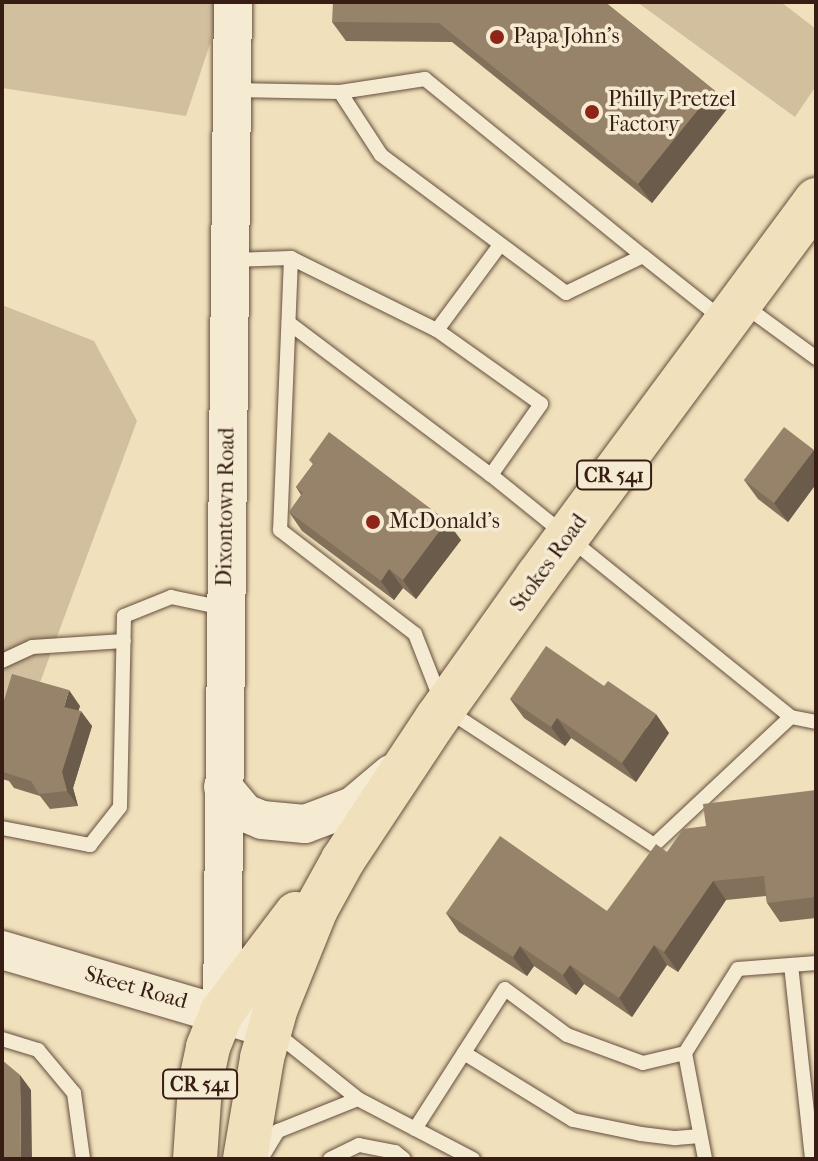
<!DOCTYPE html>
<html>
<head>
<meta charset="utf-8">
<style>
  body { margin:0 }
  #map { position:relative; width:818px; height:1161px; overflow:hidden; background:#f0e0bb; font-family:"IM FELL French Canon",serif }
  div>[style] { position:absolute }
  .green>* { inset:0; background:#d1bf9e }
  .roads { filter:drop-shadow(0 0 2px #654e3d) drop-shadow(0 0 2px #654e3d) }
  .lane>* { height:14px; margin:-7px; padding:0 7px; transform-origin:7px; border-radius:7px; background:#f5ebd3 }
  .secondary>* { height:38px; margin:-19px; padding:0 19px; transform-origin:19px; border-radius:19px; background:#f5ebd3 }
  .primary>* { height:44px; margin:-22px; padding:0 22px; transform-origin:22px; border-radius:22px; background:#f0e0bb }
  .wall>* { inset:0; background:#82705b }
  .shaded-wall>* { inset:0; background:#6a5b4a }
  .building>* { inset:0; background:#97826a }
  .dots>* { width:22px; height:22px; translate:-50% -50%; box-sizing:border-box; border:4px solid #f5ebd3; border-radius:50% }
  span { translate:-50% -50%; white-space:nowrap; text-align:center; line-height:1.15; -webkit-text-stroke:7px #f5ebd3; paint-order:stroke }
  .shield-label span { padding:2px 6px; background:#f5ebd3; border:2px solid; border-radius:6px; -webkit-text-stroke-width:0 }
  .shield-label { font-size:20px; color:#371d13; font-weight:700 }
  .poi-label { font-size:22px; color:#371d13 }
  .left { translate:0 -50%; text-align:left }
  .street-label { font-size:22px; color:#371d13 }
  .frame { position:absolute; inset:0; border:4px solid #371d13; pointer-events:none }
</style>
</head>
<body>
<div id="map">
  <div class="green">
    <div style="clip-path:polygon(2px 2px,224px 2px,186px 116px,2px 88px)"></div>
    <div style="clip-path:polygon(637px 2px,781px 2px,816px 29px,816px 86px,795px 117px)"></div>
    <div style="clip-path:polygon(2px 305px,94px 341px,137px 421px,2px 785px)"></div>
  </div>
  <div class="roads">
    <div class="lane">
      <div style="left:233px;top:90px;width:107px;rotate:1.1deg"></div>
      <div style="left:340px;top:92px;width:75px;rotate:56.9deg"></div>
      <div style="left:381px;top:155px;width:231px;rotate:36.7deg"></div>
      <div style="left:566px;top:293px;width:85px;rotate:-25.7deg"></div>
      <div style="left:643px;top:256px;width:100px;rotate:38.5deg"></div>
      <div style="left:340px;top:92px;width:86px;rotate:-8.7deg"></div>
      <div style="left:425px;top:79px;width:281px;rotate:39.1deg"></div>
      <div style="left:291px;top:258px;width:163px;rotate:26.3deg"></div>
      <div style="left:232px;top:260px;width:59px;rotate:-1.9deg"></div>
      <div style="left:291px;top:258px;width:272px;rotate:92.3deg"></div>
      <div style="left:280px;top:530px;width:170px;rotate:37.6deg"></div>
      <div style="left:415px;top:634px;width:79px;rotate:68.6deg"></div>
      <div style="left:444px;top:708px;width:251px;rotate:33.1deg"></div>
      <div style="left:654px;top:845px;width:187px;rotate:-43.1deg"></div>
      <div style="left:791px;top:717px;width:25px;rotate:11deg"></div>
      <div style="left:745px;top:306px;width:88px;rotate:36.2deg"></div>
      <div style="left:289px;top:323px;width:253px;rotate:37deg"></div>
      <div style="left:491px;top:475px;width:385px;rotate:38.9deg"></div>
      <div style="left:491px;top:475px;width:87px;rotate:-54.8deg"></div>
      <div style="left:541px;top:404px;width:128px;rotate:-144.6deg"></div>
      <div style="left:437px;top:330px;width:106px;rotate:-53.5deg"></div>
      <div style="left:2px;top:661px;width:33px;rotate:-25deg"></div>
      <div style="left:32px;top:647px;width:92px;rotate:-3.7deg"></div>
      <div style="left:2px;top:828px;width:90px;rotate:10.9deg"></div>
      <div style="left:90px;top:845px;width:48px;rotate:-51.7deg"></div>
      <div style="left:120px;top:807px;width:191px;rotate:-88.8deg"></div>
      <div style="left:124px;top:616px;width:51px;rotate:-22deg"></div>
      <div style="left:171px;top:597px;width:53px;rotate:11.9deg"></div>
      <div style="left:791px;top:965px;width:195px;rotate:83.8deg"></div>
      <div style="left:277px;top:1034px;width:104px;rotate:38.7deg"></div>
      <div style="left:358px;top:1099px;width:130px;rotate:27.6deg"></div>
      <div style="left:2px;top:1039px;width:38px;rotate:17deg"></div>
      <div style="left:38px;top:1050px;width:56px;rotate:50.1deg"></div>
      <div style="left:74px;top:1093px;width:67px;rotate:82.2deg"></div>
      <div style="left:464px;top:1053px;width:128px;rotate:31.6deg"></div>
      <div style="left:573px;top:1120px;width:69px;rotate:11.6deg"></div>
      <div style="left:641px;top:1134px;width:35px;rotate:7deg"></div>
      <div style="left:676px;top:1138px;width:24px;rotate:-5deg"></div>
      <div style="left:685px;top:1053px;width:108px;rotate:79.3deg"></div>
      <div style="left:415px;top:1129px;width:166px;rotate:-57.3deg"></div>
      <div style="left:505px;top:989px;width:77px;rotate:36.6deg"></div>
      <div style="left:567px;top:1035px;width:81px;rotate:20.2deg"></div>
      <div style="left:643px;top:1063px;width:43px;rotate:-13.4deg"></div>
      <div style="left:685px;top:1053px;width:99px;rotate:-57.8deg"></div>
      <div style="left:738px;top:969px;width:78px;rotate:-4.4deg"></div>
      <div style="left:261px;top:1159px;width:33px;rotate:-59deg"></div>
      <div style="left:278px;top:1131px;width:86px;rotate:-21.8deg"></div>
      <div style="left:330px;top:1159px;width:32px;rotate:-26deg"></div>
      <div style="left:359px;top:1145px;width:37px;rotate:11deg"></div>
      <div style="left:395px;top:1152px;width:11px;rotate:38deg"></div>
    </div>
    <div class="secondary">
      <div style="left:223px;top:787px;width:34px;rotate:50deg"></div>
      <div style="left:245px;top:813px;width:18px;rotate:22deg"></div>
      <div style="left:262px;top:820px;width:43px;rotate:5.3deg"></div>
      <div style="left:305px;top:824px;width:51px;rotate:-20.6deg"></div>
      <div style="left:353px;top:806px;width:50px;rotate:-40.1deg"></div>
      <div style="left:2px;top:950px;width:279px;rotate:16.4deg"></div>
      <div style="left:222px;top:1012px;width:1010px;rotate:-89.38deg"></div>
    </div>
    <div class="primary">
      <div style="left:195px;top:1159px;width:74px;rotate:-86.1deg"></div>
      <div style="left:200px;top:1085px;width:39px;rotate:-78deg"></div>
      <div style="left:208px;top:1047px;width:38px;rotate:-68deg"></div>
      <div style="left:222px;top:1012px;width:123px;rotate:-52.9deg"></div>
      <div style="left:245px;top:1159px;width:102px;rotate:-80.4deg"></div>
      <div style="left:262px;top:1058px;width:52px;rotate:-74.4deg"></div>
      <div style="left:276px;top:1008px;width:107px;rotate:-68deg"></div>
      <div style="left:316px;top:909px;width:56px;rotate:-61.1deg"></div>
      <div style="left:343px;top:860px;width:170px;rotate:-56.5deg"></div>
      <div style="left:437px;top:718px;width:174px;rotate:-54.6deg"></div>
      <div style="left:538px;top:576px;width:468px;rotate:-53.5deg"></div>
    </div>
  </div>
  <div class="wall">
    <div style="clip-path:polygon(605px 2px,714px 90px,727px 109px,652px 203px,452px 42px,346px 41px,332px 22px)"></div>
    <div style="clip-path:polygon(814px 450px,816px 454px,816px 484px,788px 522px,758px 499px,744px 480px)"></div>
    <div style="clip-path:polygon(309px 460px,461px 540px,416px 599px,403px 588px,394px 600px,302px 531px,289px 512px,301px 495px,296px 487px,313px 464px)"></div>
    <div style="clip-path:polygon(510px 699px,669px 733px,636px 782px,571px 738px,565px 746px,524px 718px)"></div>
    <div style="clip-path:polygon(80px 706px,78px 710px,92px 726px,73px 788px,78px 806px,50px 809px,40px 796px,14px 788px,9px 781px,2px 779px,2px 707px)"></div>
    <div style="clip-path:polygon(816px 790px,816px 918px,780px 922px,767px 903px,766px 896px,726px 900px,678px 972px,667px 965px,632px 1017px,584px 984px,576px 995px,534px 966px,527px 976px,459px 932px,446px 913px,607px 911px,667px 852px,706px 826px)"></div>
  </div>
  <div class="shaded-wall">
    <div style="clip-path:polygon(714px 90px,727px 109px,652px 203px,638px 184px)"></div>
    <div style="clip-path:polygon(814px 450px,816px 454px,816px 484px,788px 522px,774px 503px)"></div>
    <div style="clip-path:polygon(447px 521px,461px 540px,416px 599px,403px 580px)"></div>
    <div style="clip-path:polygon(389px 569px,403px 588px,394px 600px,381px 581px)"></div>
    <div style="clip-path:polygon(69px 690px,80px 706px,75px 722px,64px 707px)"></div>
    <div style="clip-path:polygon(81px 711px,92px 726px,73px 788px,78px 806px,67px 791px,62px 772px)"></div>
    <div style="clip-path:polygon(656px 714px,669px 733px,636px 782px,622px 763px)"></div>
    <div style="clip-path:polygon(557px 718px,571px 738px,565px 746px,551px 727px)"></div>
    <div style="clip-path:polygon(713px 881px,726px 900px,678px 972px,664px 952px)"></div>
    <div style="clip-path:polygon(654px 945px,667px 965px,632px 1017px,619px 998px)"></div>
    <div style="clip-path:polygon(520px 946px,534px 966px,527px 976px,513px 957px)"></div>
    <div style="clip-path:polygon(570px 965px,584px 984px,576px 995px,563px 975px)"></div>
    <div style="clip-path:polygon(20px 1075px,31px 1090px,32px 1159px,21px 1159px)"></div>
  </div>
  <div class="building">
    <div style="clip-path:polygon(333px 2px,605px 2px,714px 90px,638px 184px,439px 23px,332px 22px)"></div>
    <div style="clip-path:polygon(784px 427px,814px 450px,774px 503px,744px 480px)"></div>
    <div style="clip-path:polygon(329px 432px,447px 521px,403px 580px,389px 569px,381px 581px,289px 512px,303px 493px,296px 487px,314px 463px,309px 460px)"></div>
    <div style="clip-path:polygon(546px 646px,604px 686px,608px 681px,656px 714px,622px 763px,557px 718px,551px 727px,510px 699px)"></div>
    <div style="clip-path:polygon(12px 674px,69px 690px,64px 707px,81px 711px,62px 772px,67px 791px,39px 794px,31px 781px,3px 772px,4px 767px,2px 766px,2px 707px)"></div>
    <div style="clip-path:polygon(816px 790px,816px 897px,767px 903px,764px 876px,713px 881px,664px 952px,654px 945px,619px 998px,570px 965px,563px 975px,520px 946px,513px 957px,446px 913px,500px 836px,607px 911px,656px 844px,667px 852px,683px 829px,706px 826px,703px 804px)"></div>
    <div style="clip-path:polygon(2px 1060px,20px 1075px,21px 1159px,2px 1159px)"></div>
  </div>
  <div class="dots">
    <div style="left:497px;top:37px;background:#8f2418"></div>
    <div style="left:592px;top:112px;background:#8f2418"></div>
    <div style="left:373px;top:522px;background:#8f2418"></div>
  </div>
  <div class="shield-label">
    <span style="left:614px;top:475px">CR 541</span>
    <span style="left:200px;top:1084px">CR 541</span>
  </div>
  <div class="poi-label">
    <span class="left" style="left:513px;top:37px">Papa John's</span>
    <span class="left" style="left:608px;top:112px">Philly Pretzel<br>Factory</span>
    <span class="left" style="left:389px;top:522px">McDonald's</span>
  </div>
  <div class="street-label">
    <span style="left:226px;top:507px;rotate:-89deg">Dixontown Road</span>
    <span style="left:549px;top:563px;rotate:-54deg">Stokes Road</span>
    <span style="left:136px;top:988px;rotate:16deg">Skeet Road</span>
  </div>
  <div class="frame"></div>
</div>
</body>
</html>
